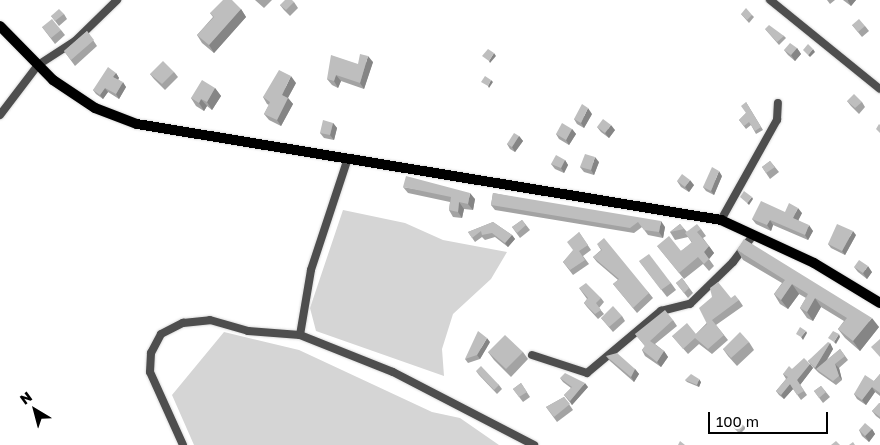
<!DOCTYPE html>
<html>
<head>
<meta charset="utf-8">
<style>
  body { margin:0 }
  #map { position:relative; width:880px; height:445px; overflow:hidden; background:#fff; font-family:"Golos Text",sans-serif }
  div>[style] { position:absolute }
  .green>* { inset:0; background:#d5d5d5 }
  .roads { filter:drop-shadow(0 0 1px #dbdbdb) drop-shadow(0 0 1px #dbdbdb) }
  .minor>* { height:8px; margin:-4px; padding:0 4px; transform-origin:4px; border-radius:4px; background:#4e4e4e }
  .major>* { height:10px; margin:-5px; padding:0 5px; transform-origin:5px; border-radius:5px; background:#000 }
  .wall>* { inset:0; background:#a3a3a3 }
  .shaded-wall>* { inset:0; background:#858585 }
  .building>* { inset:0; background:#bebebe }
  span { translate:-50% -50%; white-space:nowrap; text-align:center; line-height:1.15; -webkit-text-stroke:4px #fff; paint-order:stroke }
  .north { position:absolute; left:10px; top:385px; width:50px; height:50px; -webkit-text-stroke:4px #fff; paint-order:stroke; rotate:323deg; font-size:14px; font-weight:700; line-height:20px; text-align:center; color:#000 }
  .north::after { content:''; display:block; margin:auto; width:18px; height:22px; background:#000; clip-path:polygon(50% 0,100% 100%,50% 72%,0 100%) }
  .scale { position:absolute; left:708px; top:412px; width:120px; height:22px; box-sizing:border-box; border:2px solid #000; border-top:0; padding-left:6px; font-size:15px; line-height:18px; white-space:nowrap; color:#000; -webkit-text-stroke:4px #fff; paint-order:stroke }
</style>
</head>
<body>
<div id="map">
  <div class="green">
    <div style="clip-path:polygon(343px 210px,405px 223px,443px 240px,507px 252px,491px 279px,453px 314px,442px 349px,444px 376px,316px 331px,310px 308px)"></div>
    <div style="clip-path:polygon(224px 332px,299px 350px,432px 412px,460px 418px,499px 445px,194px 445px,172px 395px)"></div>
  </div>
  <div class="roads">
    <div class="minor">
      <div style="left:770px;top:0;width:141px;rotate:39deg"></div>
      <div style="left:0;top:115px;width:63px;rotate:-52.8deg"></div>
      <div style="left:38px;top:65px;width:44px;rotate:-33deg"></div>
      <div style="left:75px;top:41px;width:59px;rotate:-44.3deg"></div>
      <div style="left:348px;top:158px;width:118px;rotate:108.3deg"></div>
      <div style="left:311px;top:270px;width:66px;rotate:99.6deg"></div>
      <div style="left:300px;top:335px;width:100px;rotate:21.7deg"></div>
      <div style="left:393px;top:372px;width:159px;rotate:27.4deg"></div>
      <div style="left:721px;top:220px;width:115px;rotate:-60.8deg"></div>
      <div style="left:777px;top:120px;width:17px;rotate:-87deg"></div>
      <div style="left:532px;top:355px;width:58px;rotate:18.1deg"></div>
      <div style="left:587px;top:373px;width:97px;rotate:-40deg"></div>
      <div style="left:661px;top:311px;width:30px;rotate:-14deg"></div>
      <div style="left:690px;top:304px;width:60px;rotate:-44.3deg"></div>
      <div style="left:733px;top:262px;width:34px;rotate:-53deg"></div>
      <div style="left:183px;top:445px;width:80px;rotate:-114.3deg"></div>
      <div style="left:150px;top:372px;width:19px;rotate:-87deg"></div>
      <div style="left:151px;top:353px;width:21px;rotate:-62deg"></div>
      <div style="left:161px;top:334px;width:25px;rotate:-27deg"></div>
      <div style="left:183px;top:323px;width:27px;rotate:-6deg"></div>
      <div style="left:210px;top:320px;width:40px;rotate:16deg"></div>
      <div style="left:248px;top:331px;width:52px;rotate:4.4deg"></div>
    </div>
    <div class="major">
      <div style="left:0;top:26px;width:76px;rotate:45.5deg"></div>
      <div style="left:53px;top:80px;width:50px;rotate:33.7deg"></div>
      <div style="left:95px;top:108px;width:45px;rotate:20.9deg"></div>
      <div style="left:137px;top:124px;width:592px;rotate:9.33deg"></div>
      <div style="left:721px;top:220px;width:102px;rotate:24.8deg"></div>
      <div style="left:814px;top:263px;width:77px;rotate:31.2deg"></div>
    </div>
  </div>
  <div class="wall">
    <div style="clip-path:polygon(255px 0,272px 0,264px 8px)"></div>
    <div style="clip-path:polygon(827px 0,835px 0,830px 4px)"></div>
    <div style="clip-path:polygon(843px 0,856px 0,851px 6px)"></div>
    <div style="clip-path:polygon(294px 2px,298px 8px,290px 16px,284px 10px,280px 5px)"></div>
    <div style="clip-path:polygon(241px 9px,246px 17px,214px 53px,202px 43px,197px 35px,213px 17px,210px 13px)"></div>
    <div style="clip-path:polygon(64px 14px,67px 19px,59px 26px,51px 16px)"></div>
    <div style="clip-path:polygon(741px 14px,752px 15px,754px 17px,749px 23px)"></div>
    <div style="clip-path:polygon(852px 25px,865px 26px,869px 31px,862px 37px)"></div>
    <div style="clip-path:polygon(42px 27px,61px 30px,65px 35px,55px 44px)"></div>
    <div style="clip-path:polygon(765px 29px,784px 36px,786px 38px,779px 45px)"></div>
    <div style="clip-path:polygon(87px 31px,97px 46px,75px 66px,64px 51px)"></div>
    <div style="clip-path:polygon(797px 48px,801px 54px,795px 61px,788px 55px,784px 50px)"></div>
    <div style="clip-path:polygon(373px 62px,364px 89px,341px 81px,338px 88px,332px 85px,327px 79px,358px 64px)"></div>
    <div style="clip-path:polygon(174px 72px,178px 77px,165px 90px,154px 79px,150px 74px)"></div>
    <div style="clip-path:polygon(116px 73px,119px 78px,118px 79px,126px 87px,119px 99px,108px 92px,103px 99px,96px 94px,93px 90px)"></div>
    <div style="clip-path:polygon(296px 83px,288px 98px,293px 104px,281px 126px,269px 120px,264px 114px,269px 105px,267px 104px,263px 97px)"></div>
    <div style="clip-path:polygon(215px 88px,221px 96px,212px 110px,207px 106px,204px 111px,196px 106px,191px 98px)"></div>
    <div style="clip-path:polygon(847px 101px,862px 102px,865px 107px,859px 114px,851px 106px)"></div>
    <div style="clip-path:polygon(746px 102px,763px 130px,756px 134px,751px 125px,746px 129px,739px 120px,746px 113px)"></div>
    <div style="clip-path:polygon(592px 114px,584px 128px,577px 124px,574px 119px)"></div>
    <div style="clip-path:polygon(333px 123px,337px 128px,334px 140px,324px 138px,320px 133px)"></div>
    <div style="clip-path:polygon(597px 127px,615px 130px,609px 138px,601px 132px)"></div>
    <div style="clip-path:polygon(572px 129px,576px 134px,569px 145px,559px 139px,556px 134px)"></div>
    <div style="clip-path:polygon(519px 136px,523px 141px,515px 152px,510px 149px,507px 144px)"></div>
    <div style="clip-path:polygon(565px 160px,568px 165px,564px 173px,555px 169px,551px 164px)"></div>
    <div style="clip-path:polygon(770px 161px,779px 172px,770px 179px,762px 167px)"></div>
    <div style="clip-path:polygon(599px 162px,594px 175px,584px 172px,580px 167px)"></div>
    <div style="clip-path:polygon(722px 176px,714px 195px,706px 191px,703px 187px)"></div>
    <div style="clip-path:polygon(677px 181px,694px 185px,689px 192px,681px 187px)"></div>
    <div style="clip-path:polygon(403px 187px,475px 199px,473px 210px,464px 209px,462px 218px,453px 217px,449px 210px,450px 202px,408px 193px)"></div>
    <div style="clip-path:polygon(493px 193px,665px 227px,663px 238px,648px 235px,642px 227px,634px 233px,495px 210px,491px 205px)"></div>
    <div style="clip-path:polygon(785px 212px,802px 213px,798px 220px,813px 231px,808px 240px,773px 225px,771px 231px,756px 224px,752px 219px)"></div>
    <div style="clip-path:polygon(522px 220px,530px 230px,520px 238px,512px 227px)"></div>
    <div style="clip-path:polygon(493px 222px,512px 235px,515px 239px,508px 247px,495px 237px,485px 240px,482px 237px,475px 242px,468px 232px)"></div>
    <div style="clip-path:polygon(680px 224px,687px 232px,701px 229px,706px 236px,703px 238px,714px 253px,709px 259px,714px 266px,709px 271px,703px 264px,684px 279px,657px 246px,681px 251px,692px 243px,688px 237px,675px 240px,670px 232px)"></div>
    <div style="clip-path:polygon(579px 232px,591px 250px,583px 256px,589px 264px,573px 275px,563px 262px,573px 251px)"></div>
    <div style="clip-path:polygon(856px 235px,845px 255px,831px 248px,828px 244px)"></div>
    <div style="clip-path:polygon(597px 244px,649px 293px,653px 298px,637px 313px,613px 284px,618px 280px,597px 262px,593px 257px,601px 250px)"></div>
    <div style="clip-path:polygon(737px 250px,879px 327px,860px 351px,845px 338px,838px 329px,844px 321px,821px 307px,813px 321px,807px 318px,800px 308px,806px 298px,799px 294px,788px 309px,780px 304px,774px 294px,782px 283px,743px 260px)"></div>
    <div style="clip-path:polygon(639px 261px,671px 283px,676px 290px,667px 297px)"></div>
    <div style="clip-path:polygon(854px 267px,872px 272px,867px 279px,858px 272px)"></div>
    <div style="clip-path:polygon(682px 278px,693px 293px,688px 298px,676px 283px)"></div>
    <div style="clip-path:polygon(579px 288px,601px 298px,604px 302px,599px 308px,604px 314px,598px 319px,587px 307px,584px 303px,587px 299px)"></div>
    <div style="clip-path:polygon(731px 298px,739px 300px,743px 306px,716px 325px,728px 340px,712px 354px,699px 344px,688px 354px,672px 336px,696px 334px)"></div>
    <div style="clip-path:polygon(622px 316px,625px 321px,613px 332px,601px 318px)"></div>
    <div style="clip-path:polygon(673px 320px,677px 326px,655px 344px,664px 351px,668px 357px,661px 367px,645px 356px,642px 350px,645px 346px,635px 334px)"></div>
    <div style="clip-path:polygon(490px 342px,480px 359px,468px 363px,465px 359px)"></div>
    <div style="clip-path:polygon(749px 342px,754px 350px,737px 366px,728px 356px,723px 349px)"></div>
    <div style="clip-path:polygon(830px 343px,833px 349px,827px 360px,840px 349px,848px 360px,839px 368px,842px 380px,836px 385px,819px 373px,812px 366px,808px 361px)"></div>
    <div style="clip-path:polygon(488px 352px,523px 352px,528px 359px,511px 377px,494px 360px)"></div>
    <div style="clip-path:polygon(606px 356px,635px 369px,639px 374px,634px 382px,610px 361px)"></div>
    <div style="clip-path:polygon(810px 364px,813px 368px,800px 385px,807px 395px,801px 400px,793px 389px,784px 399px,779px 395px,776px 391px,786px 379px,783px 374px,792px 369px)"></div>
    <div style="clip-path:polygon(476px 371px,499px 385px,502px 389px,497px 394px,479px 375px)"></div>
    <div style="clip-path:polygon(880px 374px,880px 396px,875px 392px,866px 405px,857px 399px,854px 394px,874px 381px)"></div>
    <div style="clip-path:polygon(560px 378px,588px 387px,572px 405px,564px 395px,571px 388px,563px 382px)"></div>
    <div style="clip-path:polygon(685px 380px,701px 382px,699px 387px,687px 382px)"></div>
    <div style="clip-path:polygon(521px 383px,530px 397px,523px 402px,513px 389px)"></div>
    <div style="clip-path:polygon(821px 386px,830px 397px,823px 403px,814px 391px)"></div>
    <div style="clip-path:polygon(564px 397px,573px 410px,557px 422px,546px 407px)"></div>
    <div style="clip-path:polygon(880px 403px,880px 419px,876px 416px,872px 411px)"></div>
    <div style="clip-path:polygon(744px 426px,746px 428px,740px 434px,733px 427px)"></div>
    <div style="clip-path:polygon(872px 429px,875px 434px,869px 442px,862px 436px,859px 430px)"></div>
  </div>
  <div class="shaded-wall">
    <div style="clip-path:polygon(848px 0,856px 0,851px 6px,848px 1px)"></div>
    <div style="clip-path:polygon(241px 9px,246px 17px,214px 53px,209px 45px)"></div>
    <div style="clip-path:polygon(797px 48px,801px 54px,795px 61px,791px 55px)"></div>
    <div style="clip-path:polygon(813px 49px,815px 52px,810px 57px,808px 55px)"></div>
    <div style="clip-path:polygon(494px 53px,496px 56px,490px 63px,489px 61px)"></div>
    <div style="clip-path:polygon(368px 56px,373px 62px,364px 89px,360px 83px)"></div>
    <div style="clip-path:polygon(116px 73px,119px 78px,117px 81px,113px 77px)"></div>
    <div style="clip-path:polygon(336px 75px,341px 81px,338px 88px,334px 81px)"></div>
    <div style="clip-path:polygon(291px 76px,296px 83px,286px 101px,282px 95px)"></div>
    <div style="clip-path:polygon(491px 80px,493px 82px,489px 88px,488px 86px)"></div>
    <div style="clip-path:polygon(123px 82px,126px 87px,119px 99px,116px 94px)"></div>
    <div style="clip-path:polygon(105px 88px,108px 92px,103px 99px,100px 95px)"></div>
    <div style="clip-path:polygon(215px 88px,221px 96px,212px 110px,207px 102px)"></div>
    <div style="clip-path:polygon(288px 98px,293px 104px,281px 126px,277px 120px)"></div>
    <div style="clip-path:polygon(201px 99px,207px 106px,204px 111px,199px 103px)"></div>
    <div style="clip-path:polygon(588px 108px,592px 114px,584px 128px,581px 123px)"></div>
    <div style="clip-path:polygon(333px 123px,337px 128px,334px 140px,330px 135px)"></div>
    <div style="clip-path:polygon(611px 125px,615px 130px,609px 138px,605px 133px)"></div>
    <div style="clip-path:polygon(572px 129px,576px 134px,569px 145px,566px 140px)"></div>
    <div style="clip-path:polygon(519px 136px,523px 141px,515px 152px,512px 147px)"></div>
    <div style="clip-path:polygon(595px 157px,599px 162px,594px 175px,591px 170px)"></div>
    <div style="clip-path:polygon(565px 160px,568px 165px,564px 173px,561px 168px)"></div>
    <div style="clip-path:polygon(719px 171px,722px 176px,714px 195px,711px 191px)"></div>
    <div style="clip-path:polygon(690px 180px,694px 185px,689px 192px,685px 187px)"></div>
    <div style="clip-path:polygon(470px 193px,475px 199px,473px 210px,468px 204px)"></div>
    <div style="clip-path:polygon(752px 197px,753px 199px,749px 205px,747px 203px)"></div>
    <div style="clip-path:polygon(459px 202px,464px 209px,462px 218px,458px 212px)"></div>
    <div style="clip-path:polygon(798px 208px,802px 213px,797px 223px,793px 218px)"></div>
    <div style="clip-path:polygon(770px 220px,773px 225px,771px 231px,767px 225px)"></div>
    <div style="clip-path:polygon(661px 221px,665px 227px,663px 238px,659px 232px)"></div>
    <div style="clip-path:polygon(809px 225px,813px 231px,808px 240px,805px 235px)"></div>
    <div style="clip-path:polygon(853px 231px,856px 235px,845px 255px,842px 251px)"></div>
    <div style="clip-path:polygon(512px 235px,515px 239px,508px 247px,505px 243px)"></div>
    <div style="clip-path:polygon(709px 246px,714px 253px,709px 259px,704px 252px)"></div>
    <div style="clip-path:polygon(868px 266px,872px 272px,867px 279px,863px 273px)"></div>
    <div style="clip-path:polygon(792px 284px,799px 294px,788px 309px,781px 300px)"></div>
    <div style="clip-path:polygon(815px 298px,821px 307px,813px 321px,807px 312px)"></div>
    <div style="clip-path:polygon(872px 318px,879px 327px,860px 351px,853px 341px)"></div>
    <div style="clip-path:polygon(806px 331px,807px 333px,803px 340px,801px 337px)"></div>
    <div style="clip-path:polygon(839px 334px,840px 337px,836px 344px,834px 342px)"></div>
    <div style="clip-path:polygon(487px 338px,490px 342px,480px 359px,477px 355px)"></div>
    <div style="clip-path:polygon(830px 343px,833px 349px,820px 371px,816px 369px,819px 373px,815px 368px)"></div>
    <div style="clip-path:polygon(664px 351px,668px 357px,661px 367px,657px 362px)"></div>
    <div style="clip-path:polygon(810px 364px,813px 368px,800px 385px,807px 395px,797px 380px)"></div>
    <div style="clip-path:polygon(835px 364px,839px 368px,842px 380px,839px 376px)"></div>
    <div style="clip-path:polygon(635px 369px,639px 374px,634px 382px,631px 377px)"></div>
    <div style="clip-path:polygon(699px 379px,701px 382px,699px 387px,697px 385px)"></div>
    <div style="clip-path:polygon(585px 383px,588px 387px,572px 405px,570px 401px)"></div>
    <div style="clip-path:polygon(790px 384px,793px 389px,784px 399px,781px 395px)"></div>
    <div style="clip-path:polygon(872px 387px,875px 392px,866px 405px,862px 400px)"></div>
    <div style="clip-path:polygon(872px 429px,875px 434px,869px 442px,865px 436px)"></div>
  </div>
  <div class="building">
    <div style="clip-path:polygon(223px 0,232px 0,241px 9px,209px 45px,197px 35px,214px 17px,210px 13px)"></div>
    <div style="clip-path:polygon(285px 0,292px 0,294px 2px,286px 10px,280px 5px)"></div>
    <div style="clip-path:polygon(746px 8px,752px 15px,747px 20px,741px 14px)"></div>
    <div style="clip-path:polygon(59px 9px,64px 14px,55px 21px,51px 16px)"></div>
    <div style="clip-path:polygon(52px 19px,61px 30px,51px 38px,42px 27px)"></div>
    <div style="clip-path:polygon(859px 19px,865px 26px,858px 32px,852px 25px)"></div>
    <div style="clip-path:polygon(769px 25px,784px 36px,777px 42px,765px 29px)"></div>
    <div style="clip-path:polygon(87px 31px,94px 40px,71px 60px,64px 51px)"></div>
    <div style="clip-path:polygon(790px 43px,797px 48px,791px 55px,784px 50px)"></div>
    <div style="clip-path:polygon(808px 44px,813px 49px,808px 55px,803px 50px)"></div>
    <div style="clip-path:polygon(488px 49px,494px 53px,489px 61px,482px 56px)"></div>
    <div style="clip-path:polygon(360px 54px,368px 56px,360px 83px,336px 75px,334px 81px,327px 79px,331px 55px,358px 64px)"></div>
    <div style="clip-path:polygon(163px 61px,174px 72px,162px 84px,150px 74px)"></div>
    <div style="clip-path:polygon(108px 67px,116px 73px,113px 77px,123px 82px,116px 94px,105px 88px,100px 95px,93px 90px)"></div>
    <div style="clip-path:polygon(279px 70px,291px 76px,282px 95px,288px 98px,277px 120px,264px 114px,270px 102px,263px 97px)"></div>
    <div style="clip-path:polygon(485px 76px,491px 80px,488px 86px,481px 82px)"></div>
    <div style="clip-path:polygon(202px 80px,215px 88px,207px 102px,201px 99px,199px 103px,191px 98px)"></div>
    <div style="clip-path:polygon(854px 94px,862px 102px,855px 108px,847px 101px)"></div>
    <div style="clip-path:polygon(746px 102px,761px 127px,755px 131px,749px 122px,744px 126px,739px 120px,746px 113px,741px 106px)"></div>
    <div style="clip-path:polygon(582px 104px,588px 108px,581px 123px,574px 119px)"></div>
    <div style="clip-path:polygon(603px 119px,611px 125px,605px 133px,597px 127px)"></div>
    <div style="clip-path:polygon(323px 120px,333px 123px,330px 135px,320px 133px)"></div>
    <div style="clip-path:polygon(562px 123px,572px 129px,566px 140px,556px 134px)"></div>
    <div style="clip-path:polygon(879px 124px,880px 125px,880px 133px,876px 129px)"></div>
    <div style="clip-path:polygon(514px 133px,519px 136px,512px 147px,507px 144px)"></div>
    <div style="clip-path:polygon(585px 154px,595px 157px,591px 170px,580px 167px)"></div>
    <div style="clip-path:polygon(556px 155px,565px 160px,561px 168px,551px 164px)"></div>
    <div style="clip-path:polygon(770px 161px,775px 167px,766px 173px,762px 167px)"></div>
    <div style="clip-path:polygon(712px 167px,719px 171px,711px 191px,703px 187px)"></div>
    <div style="clip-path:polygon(682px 174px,690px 180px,685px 187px,677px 181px)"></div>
    <div style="clip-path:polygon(406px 176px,470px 193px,468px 204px,459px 202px,458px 212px,449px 210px,451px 197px,403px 187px)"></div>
    <div style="clip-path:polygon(744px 191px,752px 197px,747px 203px,740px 197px)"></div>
    <div style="clip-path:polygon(493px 193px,661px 221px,659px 232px,644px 230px,638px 222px,630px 228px,491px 205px)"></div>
    <div style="clip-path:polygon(761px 201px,785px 212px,789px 203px,798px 208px,793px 218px,809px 225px,805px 235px,770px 220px,767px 225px,752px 219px)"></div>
    <div style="clip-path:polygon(522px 220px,526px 225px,517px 233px,512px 227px)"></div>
    <div style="clip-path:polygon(493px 222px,512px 235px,505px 243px,492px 233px,482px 235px,481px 231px,472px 238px,468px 232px)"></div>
    <div style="clip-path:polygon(680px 224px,684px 229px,670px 232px)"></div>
    <div style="clip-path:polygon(697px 224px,701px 229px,697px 232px,709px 246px,704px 252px,709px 259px,704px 264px,698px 257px,679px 273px,657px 246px,669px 236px,681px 251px,692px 242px,685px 233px)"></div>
    <div style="clip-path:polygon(837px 224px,853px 231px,842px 251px,828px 244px)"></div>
    <div style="clip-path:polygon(579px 232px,588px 245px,579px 251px,585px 260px,570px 270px,563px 262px,573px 250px,567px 242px)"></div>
    <div style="clip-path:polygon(604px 238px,649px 293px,633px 308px,613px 284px,619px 279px,593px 257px,602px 250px,597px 244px)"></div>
    <div style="clip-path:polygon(744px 239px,872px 318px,853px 341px,838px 329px,847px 318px,815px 298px,807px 312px,800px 308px,808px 294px,792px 284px,781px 300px,774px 294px,785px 280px,737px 250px)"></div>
    <div style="clip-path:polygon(649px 254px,671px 283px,661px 290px,639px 261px)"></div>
    <div style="clip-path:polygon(859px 260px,868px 266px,863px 273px,854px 267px)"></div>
    <div style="clip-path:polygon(682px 278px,689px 288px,684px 293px,676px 283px)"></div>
    <div style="clip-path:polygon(718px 282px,731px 298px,735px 295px,739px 300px,712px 320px,724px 335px,708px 349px,695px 338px,683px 349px,672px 336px,687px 323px,696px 334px,707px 324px,699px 308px,712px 297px,710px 288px)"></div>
    <div style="clip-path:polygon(586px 283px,601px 298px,596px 303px,601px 310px,595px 314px,584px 303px,588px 298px,579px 288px)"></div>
    <div style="clip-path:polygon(613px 306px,622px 316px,609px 327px,601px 318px)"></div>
    <div style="clip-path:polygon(665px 310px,673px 320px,650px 341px,664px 351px,657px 362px,642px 350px,645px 346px,635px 334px)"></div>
    <div style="clip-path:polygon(800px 327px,806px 331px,801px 337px,796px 334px)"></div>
    <div style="clip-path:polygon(478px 331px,487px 338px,477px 355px,465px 359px)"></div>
    <div style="clip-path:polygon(833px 331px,839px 334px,834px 342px,828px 338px)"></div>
    <div style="clip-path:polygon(740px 332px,749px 342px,731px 358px,723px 349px)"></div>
    <div style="clip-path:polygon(505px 335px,523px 352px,506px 369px,488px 352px)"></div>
    <div style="clip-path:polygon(880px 339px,880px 357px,871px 347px)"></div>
    <div style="clip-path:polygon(828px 342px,830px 343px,815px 368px,808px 361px)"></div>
    <div style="clip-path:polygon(840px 349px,845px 356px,835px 364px,839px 376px,833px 381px,816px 369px)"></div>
    <div style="clip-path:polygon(617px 353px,635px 369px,631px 377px,606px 356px)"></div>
    <div style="clip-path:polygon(804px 358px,810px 364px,797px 380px,804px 391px,797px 395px,790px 384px,781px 395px,776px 391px,788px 377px,783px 374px,789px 366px,792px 369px)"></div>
    <div style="clip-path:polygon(481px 366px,499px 385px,494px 390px,476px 371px)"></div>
    <div style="clip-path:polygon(565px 373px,585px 383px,570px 401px,564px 395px,572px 387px,560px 378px)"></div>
    <div style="clip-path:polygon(691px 374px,699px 379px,697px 385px,685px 380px)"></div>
    <div style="clip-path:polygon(880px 374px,880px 393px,872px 387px,862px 400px,854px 394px,865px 375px,874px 381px)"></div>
    <div style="clip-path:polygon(521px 383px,527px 392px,519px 397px,513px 389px)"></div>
    <div style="clip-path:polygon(821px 386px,826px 392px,819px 398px,814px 391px)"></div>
    <div style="clip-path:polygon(564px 397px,570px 404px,554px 417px,546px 407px)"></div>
    <div style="clip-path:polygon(879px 403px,880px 403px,880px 417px,872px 411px)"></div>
    <div style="clip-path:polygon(739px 421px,744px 426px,739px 432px,733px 427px)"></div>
    <div style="clip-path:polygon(865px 423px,872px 429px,865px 436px,859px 430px)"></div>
    <div style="clip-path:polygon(680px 441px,685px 445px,678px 445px)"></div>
    <div style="clip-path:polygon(836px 441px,840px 445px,831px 445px)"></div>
    <div style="clip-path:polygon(853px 442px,855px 445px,849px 445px)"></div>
  </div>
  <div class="north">N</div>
  <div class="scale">100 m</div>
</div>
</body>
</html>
